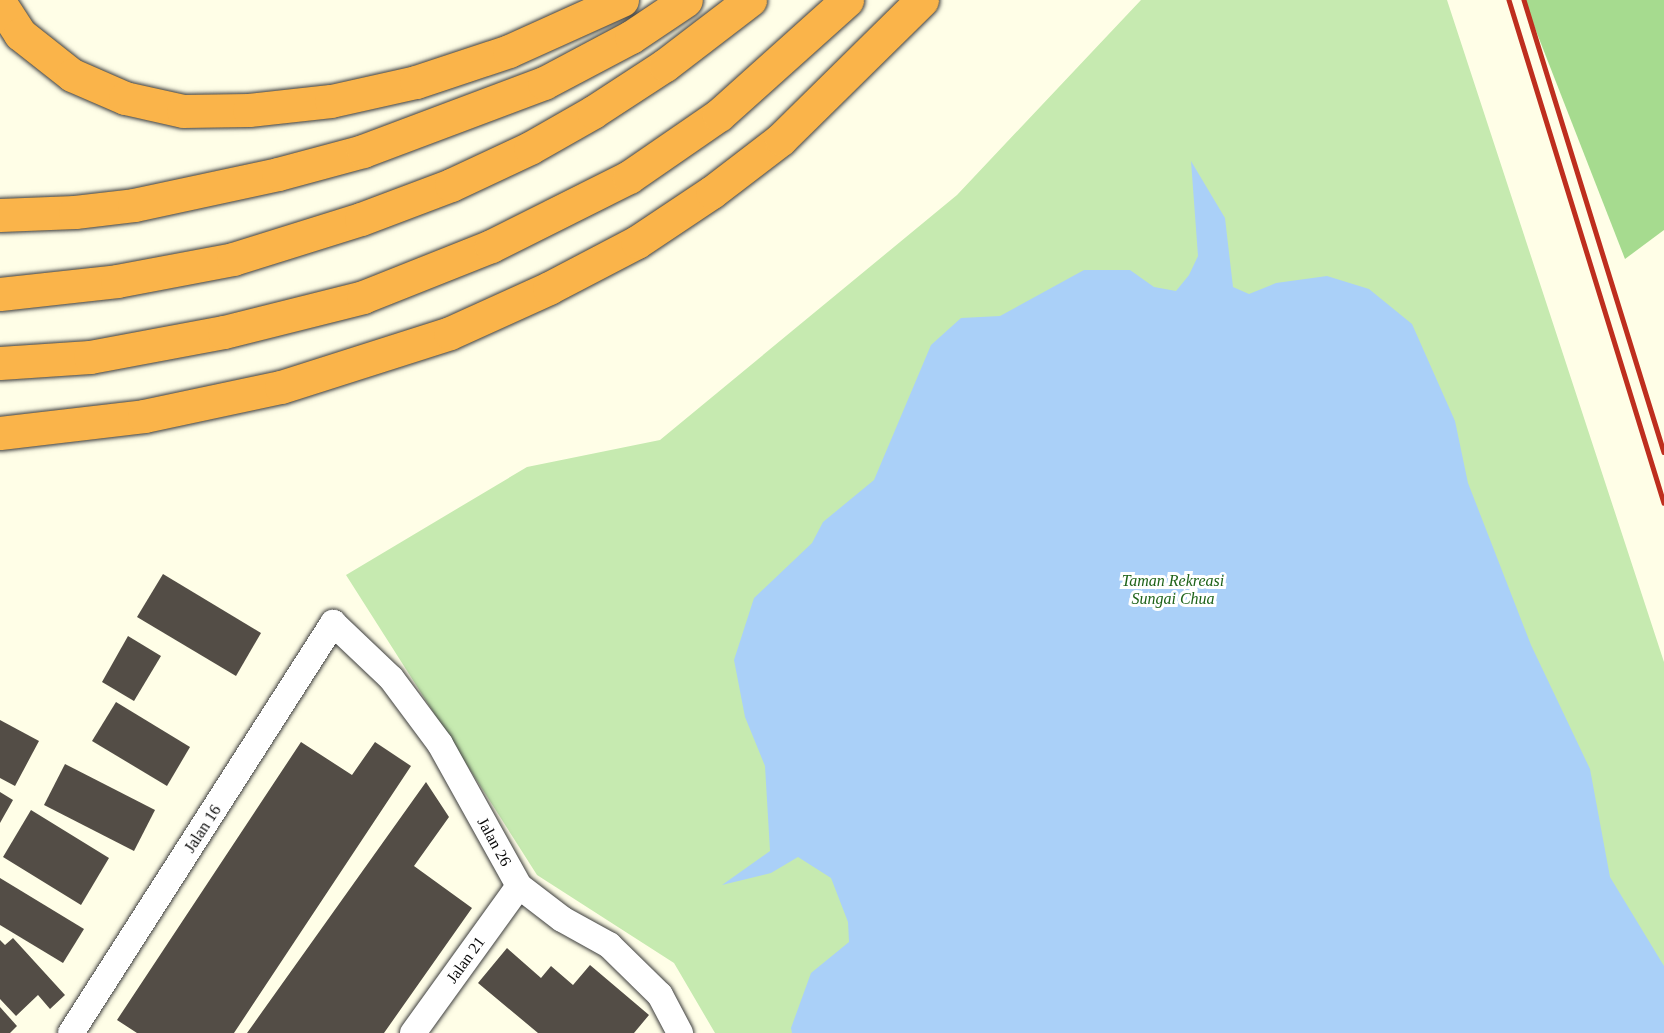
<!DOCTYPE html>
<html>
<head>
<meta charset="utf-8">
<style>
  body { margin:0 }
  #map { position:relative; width:1664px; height:1033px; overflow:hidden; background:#fffee7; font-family:"Times New Roman",serif }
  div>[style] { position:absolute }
  .green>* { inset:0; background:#c6eab0 }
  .forest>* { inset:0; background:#a6db8f }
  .water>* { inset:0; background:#aad0f8 }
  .building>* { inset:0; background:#534d46 }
  .roads { filter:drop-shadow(0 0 2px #3d3d3d) drop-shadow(0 0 2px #3d3d3d) }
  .street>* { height:26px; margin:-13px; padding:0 13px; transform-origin:13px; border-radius:13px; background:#fff }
  .highway>* { height:33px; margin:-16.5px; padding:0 16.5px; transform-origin:16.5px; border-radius:16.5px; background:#fab44a }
  .rail>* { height:4.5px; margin:-2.25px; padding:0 2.25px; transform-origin:2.25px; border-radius:2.25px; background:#be2e1e }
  span { translate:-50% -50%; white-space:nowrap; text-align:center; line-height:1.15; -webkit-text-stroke:6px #fff; paint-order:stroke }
  .park-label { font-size:16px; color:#1e6319; font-style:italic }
  .street-label { font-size:16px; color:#0a0a0a }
</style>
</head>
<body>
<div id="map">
  <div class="green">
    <div style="clip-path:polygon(1141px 0,1447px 0,1664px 662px,1664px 1033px,715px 1033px,674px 963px,537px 875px,346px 575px,527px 467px,660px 440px,957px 195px)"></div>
  </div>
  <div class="forest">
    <div style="clip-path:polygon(1524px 0,1664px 0,1664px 230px,1625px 259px)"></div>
  </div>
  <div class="water">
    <div style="clip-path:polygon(1191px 161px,1225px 218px,1233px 287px,1249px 294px,1276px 283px,1327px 276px,1369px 289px,1412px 324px,1455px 421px,1468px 483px,1531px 645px,1590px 769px,1610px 877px,1664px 966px,1664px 1033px,792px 1033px,791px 1028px,811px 973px,849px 942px,848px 922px,831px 878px,798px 857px,771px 873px,722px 885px,770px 851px,765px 766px,745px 717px,734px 660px,754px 598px,812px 543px,823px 522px,874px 480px,931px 345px,961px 318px,1000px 316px,1084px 270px,1130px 270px,1154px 287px,1176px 291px,1189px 275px,1198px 256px)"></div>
  </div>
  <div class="building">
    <div style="clip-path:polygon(163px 574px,261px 633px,236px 676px,137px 617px)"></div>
    <div style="clip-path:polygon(128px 636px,161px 656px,134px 701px,102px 682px)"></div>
    <div style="clip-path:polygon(116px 702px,190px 747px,167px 786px,92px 741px)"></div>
    <div style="clip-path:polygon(0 720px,39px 741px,15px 786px,0 778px)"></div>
    <div style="clip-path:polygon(301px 742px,352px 775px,375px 742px,411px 766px,234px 1033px,137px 1033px,117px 1020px)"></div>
    <div style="clip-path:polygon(65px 764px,155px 810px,134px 851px,44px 805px)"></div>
    <div style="clip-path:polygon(426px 782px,449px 817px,414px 866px,472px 908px,384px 1033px,247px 1033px)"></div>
    <div style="clip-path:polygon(0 792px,13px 800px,0 823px)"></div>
    <div style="clip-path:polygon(31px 810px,109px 858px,81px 905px,3px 857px)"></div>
    <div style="clip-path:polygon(0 878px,84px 929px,63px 963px,0 925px)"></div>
    <div style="clip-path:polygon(13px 938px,65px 995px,50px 1009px,38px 995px,16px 1016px,0 999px,0 940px,5px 945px)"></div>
    <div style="clip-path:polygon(507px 948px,541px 978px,551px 966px,573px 985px,590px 965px,649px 1015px,634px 1033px,538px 1033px,478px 983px)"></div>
    <div style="clip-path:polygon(0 1007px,17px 1026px,10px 1033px,0 1033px)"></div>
  </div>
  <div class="roads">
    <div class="street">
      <div style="left:71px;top:1033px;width:487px;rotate:-57.4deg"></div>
      <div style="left:333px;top:623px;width:80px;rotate:43.5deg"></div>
      <div style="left:391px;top:678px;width:82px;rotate:53.4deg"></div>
      <div style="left:440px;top:744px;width:162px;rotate:60.9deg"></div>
      <div style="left:519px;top:886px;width:54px;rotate:37.5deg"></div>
      <div style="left:562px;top:919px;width:54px;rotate:29deg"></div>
      <div style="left:609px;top:945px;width:71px;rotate:44.4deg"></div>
      <div style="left:660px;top:995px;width:43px;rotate:62.2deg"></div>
      <div style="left:413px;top:1033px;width:181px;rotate:-54.2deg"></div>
    </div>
    <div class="highway">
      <div style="left:0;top:3px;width:37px;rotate:57deg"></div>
      <div style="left:20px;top:34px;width:66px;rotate:38.3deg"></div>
      <div style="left:72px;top:75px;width:58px;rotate:23.5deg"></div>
      <div style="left:125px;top:98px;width:59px;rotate:12.6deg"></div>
      <div style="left:183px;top:111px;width:66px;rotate:-0.9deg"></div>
      <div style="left:249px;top:110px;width:82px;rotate:-6.3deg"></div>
      <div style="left:331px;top:101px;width:87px;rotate:-12.6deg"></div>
      <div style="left:416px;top:82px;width:98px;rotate:-18.4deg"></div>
      <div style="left:509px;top:51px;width:124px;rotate:-24.3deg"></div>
      <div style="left:0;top:215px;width:75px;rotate:-2.3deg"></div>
      <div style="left:75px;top:212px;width:59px;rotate:-6.8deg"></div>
      <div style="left:134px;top:205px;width:147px;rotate:-12.1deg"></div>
      <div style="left:278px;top:174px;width:88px;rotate:-15.1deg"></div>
      <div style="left:363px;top:151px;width:193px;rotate:-20.6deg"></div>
      <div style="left:544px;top:83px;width:98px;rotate:-27.9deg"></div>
      <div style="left:631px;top:37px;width:66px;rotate:-33.9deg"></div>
      <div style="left:0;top:294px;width:118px;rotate:-6.3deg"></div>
      <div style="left:117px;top:281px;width:118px;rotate:-10.7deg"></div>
      <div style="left:233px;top:259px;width:134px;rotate:-17.4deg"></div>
      <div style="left:361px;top:219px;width:96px;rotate:-20.7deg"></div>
      <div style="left:451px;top:185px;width:87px;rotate:-25.1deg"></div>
      <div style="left:530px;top:148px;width:73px;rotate:-29.7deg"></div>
      <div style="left:593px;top:112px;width:86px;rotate:-33.1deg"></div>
      <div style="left:665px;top:65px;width:107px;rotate:-37.4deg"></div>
      <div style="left:0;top:363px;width:90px;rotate:-3.8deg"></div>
      <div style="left:90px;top:357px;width:136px;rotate:-10.6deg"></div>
      <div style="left:224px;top:332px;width:143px;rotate:-14.1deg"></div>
      <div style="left:363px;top:297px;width:138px;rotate:-21.7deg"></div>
      <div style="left:491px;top:246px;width:154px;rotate:-26.6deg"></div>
      <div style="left:629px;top:177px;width:109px;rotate:-34.6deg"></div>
      <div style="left:719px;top:115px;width:172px;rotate:-41.9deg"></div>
      <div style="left:0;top:433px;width:145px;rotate:-6.7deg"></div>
      <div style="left:144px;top:416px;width:140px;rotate:-12deg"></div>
      <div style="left:281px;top:387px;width:177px;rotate:-17.7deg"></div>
      <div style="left:450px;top:333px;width:109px;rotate:-24.4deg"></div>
      <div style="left:549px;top:288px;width:99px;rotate:-27.6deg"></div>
      <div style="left:637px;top:242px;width:90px;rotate:-33.7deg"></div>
      <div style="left:712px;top:192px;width:87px;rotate:-37.5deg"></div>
      <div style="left:781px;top:139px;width:198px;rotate:-44.6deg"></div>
    </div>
  </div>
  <div class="rail">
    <div style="left:1509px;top:0;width:526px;rotate:72.87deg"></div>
    <div style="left:1524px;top:0;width:473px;rotate:72.8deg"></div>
  </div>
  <div class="park-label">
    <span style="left:1173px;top:590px">Taman Rekreasi<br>Sungai Chua</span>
  </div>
  <div class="street-label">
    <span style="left:203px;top:829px;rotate:-57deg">Jalan 16</span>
    <span style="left:494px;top:842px;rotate:61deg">Jalan 26</span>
    <span style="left:466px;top:960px;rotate:-54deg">Jalan 21</span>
  </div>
</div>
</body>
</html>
